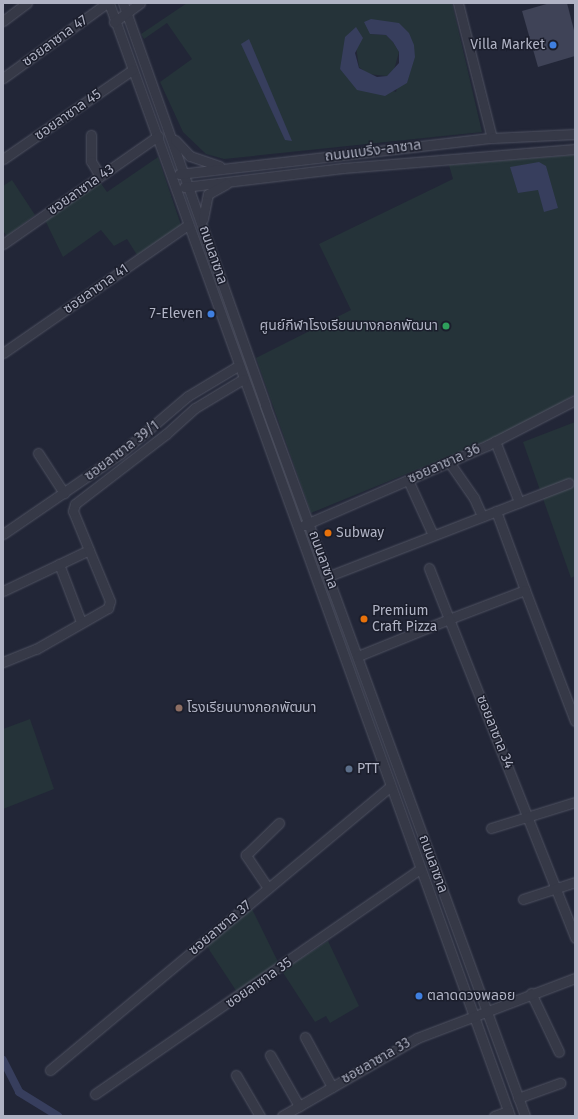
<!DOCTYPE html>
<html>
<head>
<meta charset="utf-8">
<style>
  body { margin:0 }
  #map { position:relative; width:578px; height:1119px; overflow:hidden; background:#222637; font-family:"Fira Sans","Noto Sans Thai",sans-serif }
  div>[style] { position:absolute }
  .green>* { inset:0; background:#253339 }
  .water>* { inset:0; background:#373e5d }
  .canal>* { height:8px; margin:-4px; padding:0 4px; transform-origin:4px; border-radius:4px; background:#373e5d }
  .building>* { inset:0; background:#3f4357 }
  .roads { filter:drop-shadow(0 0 1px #505362) drop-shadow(0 0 1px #505362) }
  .minor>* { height:9px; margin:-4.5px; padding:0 4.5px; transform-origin:4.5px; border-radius:4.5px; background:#363947 }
  .dots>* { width:11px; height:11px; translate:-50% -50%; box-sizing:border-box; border:2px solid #1b1e2c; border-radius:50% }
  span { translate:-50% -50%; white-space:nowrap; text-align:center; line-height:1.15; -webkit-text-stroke:3px #1b1e2c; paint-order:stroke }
  .street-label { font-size:14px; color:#b0b3c4 }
  .poi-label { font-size:14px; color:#b0b3c4 }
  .right { translate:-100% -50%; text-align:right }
  .left { translate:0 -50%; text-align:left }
  .frame { position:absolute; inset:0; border:4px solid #b0b3c4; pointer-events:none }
</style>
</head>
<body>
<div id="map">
  <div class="green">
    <div style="clip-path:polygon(evenodd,187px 3px,452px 3px,482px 132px,224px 159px,206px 154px,183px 132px,160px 82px,192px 59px,167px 23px,144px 39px,141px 34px,187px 3px,370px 34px,409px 34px,396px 92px,340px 69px,356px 47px,359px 67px,368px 74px,387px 76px,394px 70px,399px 52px,393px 42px,386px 35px,370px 34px)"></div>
    <div style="clip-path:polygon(575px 155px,575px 394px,542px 415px,494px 438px,311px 513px,256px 358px,351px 310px,319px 244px,453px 179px,449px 165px)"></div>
    <div style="clip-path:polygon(158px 157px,181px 225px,137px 255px,127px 239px,114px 246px,101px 230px,63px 257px,45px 220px,100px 182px,107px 192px)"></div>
    <div style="clip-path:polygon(12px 180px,35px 215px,7px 236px,3px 231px,3px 186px)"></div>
    <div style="clip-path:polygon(575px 422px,575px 576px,571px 578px,523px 442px)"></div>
    <div style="clip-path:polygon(30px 719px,54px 789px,3px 809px,3px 729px)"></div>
    <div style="clip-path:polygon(251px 907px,279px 964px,237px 992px,206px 945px)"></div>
    <div style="clip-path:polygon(328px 941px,359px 1006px,330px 1023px,326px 1016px,315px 1022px,282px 971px)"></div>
  </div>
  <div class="water">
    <div style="clip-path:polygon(371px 19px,399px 23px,409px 33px,414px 45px,415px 57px,407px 83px,385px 96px,357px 90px,340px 69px,345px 37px,356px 27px,363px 38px,355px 53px,359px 68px,377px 77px,387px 76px,399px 63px,399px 52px,393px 42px,386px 35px,370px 34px,364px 22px)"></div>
    <div style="clip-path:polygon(249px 39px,292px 141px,285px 140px,241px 44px)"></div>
    <div style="clip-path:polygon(539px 162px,546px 166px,558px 208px,544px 212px,538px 190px,518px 193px,510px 167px)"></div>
  </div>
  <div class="canal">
    <div style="left:3px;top:1060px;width:36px;rotate:63deg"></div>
    <div style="left:19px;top:1092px;width:46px;rotate:31.6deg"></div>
  </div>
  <div class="building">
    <div style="clip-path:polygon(550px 3px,567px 3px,575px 34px,575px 56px,538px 67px,522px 11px)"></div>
  </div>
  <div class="roads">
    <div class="minor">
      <div style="left:109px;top:3px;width:1183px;rotate:70.19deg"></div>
      <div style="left:123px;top:3px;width:426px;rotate:70.5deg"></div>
      <div style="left:265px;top:405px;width:757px;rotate:69.91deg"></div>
      <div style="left:458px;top:3px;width:139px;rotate:75.9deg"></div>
      <div style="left:3px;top:21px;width:30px;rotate:-37deg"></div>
      <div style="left:114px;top:22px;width:32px;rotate:-36deg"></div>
      <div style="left:3px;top:78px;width:128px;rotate:-35.8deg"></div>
      <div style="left:91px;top:135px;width:26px;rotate:90deg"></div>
      <div style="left:91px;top:161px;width:17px;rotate:59deg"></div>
      <div style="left:175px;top:140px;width:22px;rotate:47deg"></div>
      <div style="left:190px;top:156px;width:31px;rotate:19deg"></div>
      <div style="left:3px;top:159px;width:157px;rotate:-34.6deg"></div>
      <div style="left:179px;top:174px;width:315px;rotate:-6.6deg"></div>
      <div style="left:492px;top:138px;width:83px;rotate:-2.8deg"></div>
      <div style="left:184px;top:187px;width:160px;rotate:-6.8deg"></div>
      <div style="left:343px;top:168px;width:233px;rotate:-4.7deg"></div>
      <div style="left:203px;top:219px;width:25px;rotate:-79deg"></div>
      <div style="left:208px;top:194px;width:21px;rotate:-29deg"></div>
      <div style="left:3px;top:244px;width:189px;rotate:-34.9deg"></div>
      <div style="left:3px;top:353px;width:225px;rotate:-34.7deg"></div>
      <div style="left:495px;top:441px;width:66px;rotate:68.5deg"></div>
      <div style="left:38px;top:453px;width:48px;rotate:57deg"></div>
      <div style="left:449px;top:462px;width:44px;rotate:55.2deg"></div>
      <div style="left:474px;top:498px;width:20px;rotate:66deg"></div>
      <div style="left:408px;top:480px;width:60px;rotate:65.6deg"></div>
      <div style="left:496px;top:511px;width:84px;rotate:69.8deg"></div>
      <div style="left:304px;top:525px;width:201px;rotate:-23.5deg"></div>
      <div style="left:488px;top:445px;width:98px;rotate:-27.3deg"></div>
      <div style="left:3px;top:534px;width:142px;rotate:-34.4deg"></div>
      <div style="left:120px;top:454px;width:89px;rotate:-40.5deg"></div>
      <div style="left:188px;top:396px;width:58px;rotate:-31deg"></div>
      <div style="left:59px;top:564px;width:62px;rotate:69.2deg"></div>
      <div style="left:429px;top:568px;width:55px;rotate:68.6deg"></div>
      <div style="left:449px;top:619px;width:81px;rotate:-20.9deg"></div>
      <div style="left:525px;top:590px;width:140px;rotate:69.1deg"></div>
      <div style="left:329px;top:576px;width:257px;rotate:-21.2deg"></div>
      <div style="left:3px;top:591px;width:95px;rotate:-25.5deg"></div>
      <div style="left:89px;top:550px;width:42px;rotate:-112.3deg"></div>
      <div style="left:73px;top:511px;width:7px;rotate:-74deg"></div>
      <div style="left:75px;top:504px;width:115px;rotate:-37.6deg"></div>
      <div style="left:166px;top:434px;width:39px;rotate:-42deg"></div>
      <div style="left:195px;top:408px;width:56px;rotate:-31.1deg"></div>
      <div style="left:358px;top:656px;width:98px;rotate:-22.1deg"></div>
      <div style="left:449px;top:619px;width:343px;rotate:68.4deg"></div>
      <div style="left:3px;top:662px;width:35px;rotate:-22deg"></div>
      <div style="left:36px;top:649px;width:83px;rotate:-29.7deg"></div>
      <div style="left:108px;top:608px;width:7px;rotate:-74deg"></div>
      <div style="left:110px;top:601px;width:55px;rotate:-112.4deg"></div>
      <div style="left:491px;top:828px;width:88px;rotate:-17.2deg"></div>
      <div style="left:268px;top:888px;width:40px;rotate:-124deg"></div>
      <div style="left:246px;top:855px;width:46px;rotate:-44.1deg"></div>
      <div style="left:523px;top:899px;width:55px;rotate:-18.1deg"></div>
      <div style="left:531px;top:993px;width:65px;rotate:64.6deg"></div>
      <div style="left:305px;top:1037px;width:57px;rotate:61.6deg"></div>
      <div style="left:270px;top:1055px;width:59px;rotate:60.4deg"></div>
      <div style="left:50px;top:1070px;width:442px;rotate:-39.8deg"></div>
      <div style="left:236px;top:1075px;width:48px;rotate:59.7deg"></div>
      <div style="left:95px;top:1094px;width:395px;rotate:-34.7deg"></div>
      <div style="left:518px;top:1098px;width:45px;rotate:-19.7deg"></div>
      <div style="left:282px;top:1116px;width:156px;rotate:-30deg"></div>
      <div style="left:417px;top:1038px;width:169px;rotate:-20.8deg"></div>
      <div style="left:494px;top:1116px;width:15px;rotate:-20deg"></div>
    </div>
  </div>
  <div class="dots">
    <div style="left:553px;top:45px;background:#3f7fe0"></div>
    <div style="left:211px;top:314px;background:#3f7fe0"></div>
    <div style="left:446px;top:326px;background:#2e9e5b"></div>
    <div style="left:328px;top:533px;background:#e8710a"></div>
    <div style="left:364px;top:619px;background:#e8710a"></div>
    <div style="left:179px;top:708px;background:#8d6e63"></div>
    <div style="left:349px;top:769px;background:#5c6f8a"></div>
    <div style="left:419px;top:996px;background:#3f7fe0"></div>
  </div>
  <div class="street-label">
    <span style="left:55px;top:41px;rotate:-36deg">ซอยลาซาล 47</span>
    <span style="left:68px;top:115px;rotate:-35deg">ซอยลาซาล 45</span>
    <span style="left:373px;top:151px;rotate:-7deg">ถนนแบริ่ง-ลาซาล</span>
    <span style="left:81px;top:190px;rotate:-35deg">ซอยลาซาล 43</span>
    <span style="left:213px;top:255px;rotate:71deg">ถนนลาซาล</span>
    <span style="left:96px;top:289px;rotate:-35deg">ซอยลาซาล 41</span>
    <span style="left:122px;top:451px;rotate:-37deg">ซอยลาซาล 39/1</span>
    <span style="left:444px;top:464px;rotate:-24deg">ซอยลาซาล 36</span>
    <span style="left:323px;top:560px;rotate:70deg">ถนนลาซาล</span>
    <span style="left:495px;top:732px;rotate:68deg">ซอยลาซาล 34</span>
    <span style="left:433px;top:864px;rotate:70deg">ถนนลาซาล</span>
    <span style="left:220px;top:928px;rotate:-40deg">ซอยลาซาล 37</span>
    <span style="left:259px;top:983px;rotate:-35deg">ซอยลาซาล 35</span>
    <span style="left:376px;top:1061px;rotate:-30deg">ซอยลาซาล 33</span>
  </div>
  <div class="poi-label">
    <span class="right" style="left:545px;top:45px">Villa Market</span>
    <span class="right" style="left:203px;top:314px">7-Eleven</span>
    <span class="right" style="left:438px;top:326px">ศูนย์กีฬาโรงเรียนบางกอกพัฒนา</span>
    <span class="left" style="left:336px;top:533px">Subway</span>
    <span class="left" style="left:372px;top:619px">Premium<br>Craft Pizza</span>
    <span class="left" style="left:187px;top:708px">โรงเรียนบางกอกพัฒนา</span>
    <span class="left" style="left:357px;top:769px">PTT</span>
    <span class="left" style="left:427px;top:996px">ตลาดดวงพลอย</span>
  </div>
  <div class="frame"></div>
</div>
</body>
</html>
